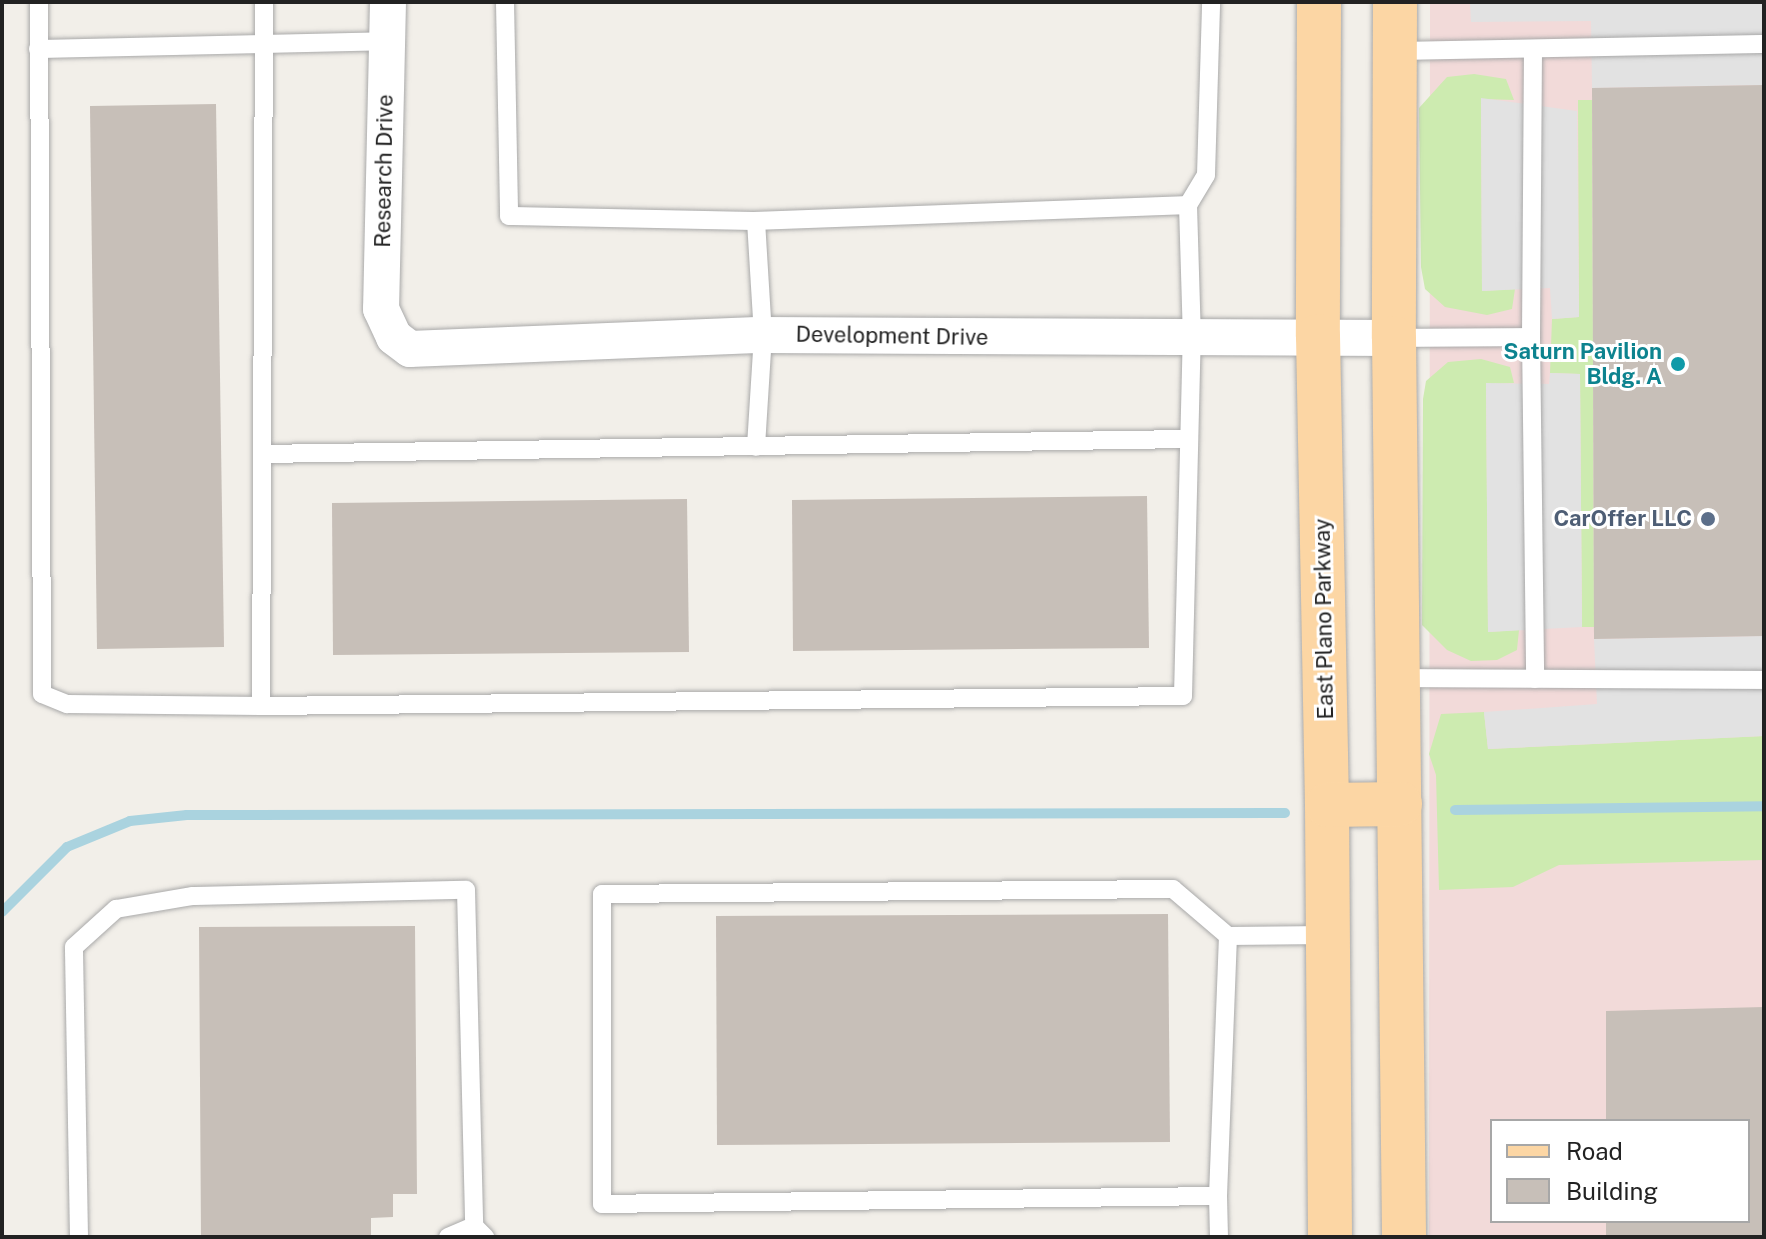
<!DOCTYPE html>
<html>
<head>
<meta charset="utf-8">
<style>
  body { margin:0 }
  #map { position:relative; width:1766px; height:1239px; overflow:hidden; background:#f2efe9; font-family:"Public Sans",sans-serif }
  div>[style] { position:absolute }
  .commercial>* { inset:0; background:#f2dad9 }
  .grass>* { inset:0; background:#cdebb0 }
  .parking>* { inset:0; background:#e2e2e2 }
  .stream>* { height:10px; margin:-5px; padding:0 5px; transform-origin:5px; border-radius:5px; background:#aad3df }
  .building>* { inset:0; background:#c7bfb8 }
  .roads { filter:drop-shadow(0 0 2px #a9a9a9) drop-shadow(0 0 2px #a9a9a9) }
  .lane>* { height:18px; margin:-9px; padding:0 9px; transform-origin:9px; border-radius:9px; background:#fff }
  .street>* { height:36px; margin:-18px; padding:0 18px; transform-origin:18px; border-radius:18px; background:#fff }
  .primary>* { height:44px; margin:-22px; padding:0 22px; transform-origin:22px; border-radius:22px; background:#fcd6a4 }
  .dots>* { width:22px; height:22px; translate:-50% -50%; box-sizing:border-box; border:4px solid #fff; border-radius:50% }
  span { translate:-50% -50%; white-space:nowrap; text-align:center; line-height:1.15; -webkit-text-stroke:6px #fff; paint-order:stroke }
  .street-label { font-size:22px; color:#222 }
  .culture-label { font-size:22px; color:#0d838f; font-weight:700 }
  .right { translate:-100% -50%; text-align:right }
  .service-label { font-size:22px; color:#4e5e75; font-weight:700 }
  .frame { position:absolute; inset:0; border:4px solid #222; pointer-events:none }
  .legend { position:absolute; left:1490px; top:1119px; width:260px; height:104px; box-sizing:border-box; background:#fff; border:2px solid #a7a7a7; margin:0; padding:10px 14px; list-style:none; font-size:24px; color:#222 }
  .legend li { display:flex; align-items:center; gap:16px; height:40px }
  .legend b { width:40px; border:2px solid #a7a7a7 }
</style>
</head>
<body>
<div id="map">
  <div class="commercial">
    <div style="clip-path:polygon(evenodd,1430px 2px,1764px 2px,1764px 1237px,1429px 1237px,1430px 2px,1492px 1121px,1748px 1121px,1748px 1221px,1492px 1221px,1492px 1121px)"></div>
  </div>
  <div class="grass">
    <div style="clip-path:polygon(1474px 74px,1506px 79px,1514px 100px,1481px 99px,1482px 291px,1515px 289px,1512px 309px,1487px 315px,1445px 307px,1425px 289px,1421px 267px,1419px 108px,1447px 77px)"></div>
    <div style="clip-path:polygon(1578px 100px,1592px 100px,1594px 627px,1582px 627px,1580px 374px,1550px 373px,1552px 319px,1579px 317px)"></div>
    <div style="clip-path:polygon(1481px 359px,1510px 367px,1514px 383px,1486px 384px,1488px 632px,1519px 630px,1517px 650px,1497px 660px,1471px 661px,1447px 650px,1422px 625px,1423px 399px,1426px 381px,1448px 362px)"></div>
    <div style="clip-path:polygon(1484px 712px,1488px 749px,1764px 736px,1764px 860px,1559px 865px,1513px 887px,1439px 890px,1436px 775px,1429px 754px,1441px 714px)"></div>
  </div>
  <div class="parking">
    <div style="clip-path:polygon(1470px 2px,1764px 2px,1764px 85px,1592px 88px,1591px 21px,1471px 22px)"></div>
    <div style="clip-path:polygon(1481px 98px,1577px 111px,1579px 317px,1552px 319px,1550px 288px,1482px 291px)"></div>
    <div style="clip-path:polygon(1550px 373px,1580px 374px,1582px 627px,1488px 632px,1486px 383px,1549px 384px)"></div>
    <div style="clip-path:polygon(1764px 636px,1764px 736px,1488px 749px,1484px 712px,1597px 704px,1594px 639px)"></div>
  </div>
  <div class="stream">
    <div style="left:1455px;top:810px;width:309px;rotate:-0.7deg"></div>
    <div style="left:2px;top:912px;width:92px;rotate:-45deg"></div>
    <div style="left:67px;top:847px;width:68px;rotate:-22.4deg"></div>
    <div style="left:130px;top:821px;width:57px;rotate:-6deg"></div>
    <div style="left:187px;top:815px;width:1098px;rotate:-0.1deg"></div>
  </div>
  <div class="building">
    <div style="clip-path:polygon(1764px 85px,1764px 636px,1594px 639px,1592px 88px)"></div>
    <div style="clip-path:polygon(216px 104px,224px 647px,97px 649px,90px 106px)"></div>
    <div style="clip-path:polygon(1147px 496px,1149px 648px,793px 651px,792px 500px)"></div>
    <div style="clip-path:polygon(687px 499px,689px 652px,333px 655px,332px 503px)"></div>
    <div style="clip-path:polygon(1168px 914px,1170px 1142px,717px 1145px,716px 916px)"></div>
    <div style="clip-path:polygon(415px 926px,417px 1194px,393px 1194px,393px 1217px,371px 1218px,371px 1237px,201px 1237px,199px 927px)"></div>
    <div style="clip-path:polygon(1764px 1007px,1764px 1237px,1606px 1237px,1606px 1221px,1748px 1221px,1748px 1121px,1606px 1121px,1606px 1011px)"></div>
  </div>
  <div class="roads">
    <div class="lane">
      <div style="left:39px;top:2px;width:692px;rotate:89.75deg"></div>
      <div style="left:42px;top:694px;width:27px;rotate:22deg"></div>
      <div style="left:67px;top:704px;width:194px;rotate:0.6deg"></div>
      <div style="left:264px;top:2px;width:704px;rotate:90.24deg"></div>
      <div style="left:261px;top:706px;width:922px;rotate:-0.62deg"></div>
      <div style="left:1183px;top:696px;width:356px;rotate:-88.6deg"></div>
      <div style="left:1192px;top:340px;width:135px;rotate:-91.7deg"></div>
      <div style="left:1188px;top:205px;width:35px;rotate:-59deg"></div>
      <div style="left:1206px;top:175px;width:173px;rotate:-88.3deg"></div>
      <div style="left:505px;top:2px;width:214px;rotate:88.9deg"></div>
      <div style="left:509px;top:216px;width:247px;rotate:1.2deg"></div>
      <div style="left:756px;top:221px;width:114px;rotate:86.5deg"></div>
      <div style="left:763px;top:335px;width:112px;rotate:93.6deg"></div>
      <div style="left:38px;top:49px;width:349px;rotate:-1.3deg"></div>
      <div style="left:1533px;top:49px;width:288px;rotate:90.4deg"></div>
      <div style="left:1531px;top:337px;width:342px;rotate:89.3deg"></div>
      <div style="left:1395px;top:51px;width:369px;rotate:-1.1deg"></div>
      <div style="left:756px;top:221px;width:432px;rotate:-2.1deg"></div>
      <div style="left:1394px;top:338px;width:137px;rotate:-0.4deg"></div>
      <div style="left:262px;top:454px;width:925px;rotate:-0.93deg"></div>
      <div style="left:1398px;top:678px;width:366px;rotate:0.3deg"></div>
      <div style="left:1218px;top:1196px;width:260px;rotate:-87.8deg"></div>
      <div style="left:79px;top:1237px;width:290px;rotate:-91deg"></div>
      <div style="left:74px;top:947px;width:57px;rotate:-42.1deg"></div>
      <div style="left:116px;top:909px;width:78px;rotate:-9.6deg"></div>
      <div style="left:193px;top:896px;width:273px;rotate:-1.3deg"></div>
      <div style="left:466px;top:890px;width:336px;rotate:88.6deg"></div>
      <div style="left:474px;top:1226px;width:16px;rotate:45deg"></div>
      <div style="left:448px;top:1237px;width:28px;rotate:-23deg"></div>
      <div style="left:1219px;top:1237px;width:41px;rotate:-91.4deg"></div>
      <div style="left:1218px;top:1196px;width:616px;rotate:179.26deg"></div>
      <div style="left:602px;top:1204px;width:310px;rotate:-90deg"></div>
      <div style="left:602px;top:894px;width:571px;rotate:-0.5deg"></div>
      <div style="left:1173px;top:889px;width:72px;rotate:40.5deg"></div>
      <div style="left:1228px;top:936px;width:99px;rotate:-0.6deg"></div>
    </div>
    <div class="street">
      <div style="left:388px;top:2px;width:307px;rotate:91.3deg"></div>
      <div style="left:381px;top:309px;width:31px;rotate:65deg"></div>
      <div style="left:394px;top:337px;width:20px;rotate:37deg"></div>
      <div style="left:410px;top:349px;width:353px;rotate:-2.3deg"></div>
      <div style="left:763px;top:335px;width:631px;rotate:0.27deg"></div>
    </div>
    <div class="primary">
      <div style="left:1319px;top:2px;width:334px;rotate:90.2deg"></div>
      <div style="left:1318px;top:336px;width:469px;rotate:88.9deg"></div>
      <div style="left:1327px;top:805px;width:432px;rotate:89.6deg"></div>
      <div style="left:1395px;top:2px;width:336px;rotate:90.2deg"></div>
      <div style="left:1394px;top:338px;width:899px;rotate:89.36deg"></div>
      <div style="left:1327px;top:805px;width:73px;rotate:-0.8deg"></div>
    </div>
  </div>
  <div class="dots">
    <div style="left:1678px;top:364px;background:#0f9aa8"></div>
    <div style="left:1708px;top:519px;background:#5c6f8a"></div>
  </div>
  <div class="street-label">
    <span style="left:384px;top:171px;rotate:-89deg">Research Drive</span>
    <span style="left:892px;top:336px;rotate:1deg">Development Drive</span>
    <span style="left:1324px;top:619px;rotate:-91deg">East Plano Parkway</span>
  </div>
  <div class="culture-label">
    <span class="right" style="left:1662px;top:364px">Saturn Pavilion<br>Bldg. A</span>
  </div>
  <div class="service-label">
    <span class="right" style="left:1692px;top:519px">CarOffer LLC</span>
  </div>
  <div class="frame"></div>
  <ul class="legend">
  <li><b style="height:10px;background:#fcd6a4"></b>Road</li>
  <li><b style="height:22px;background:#c7bfb8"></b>Building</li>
  </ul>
</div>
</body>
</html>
